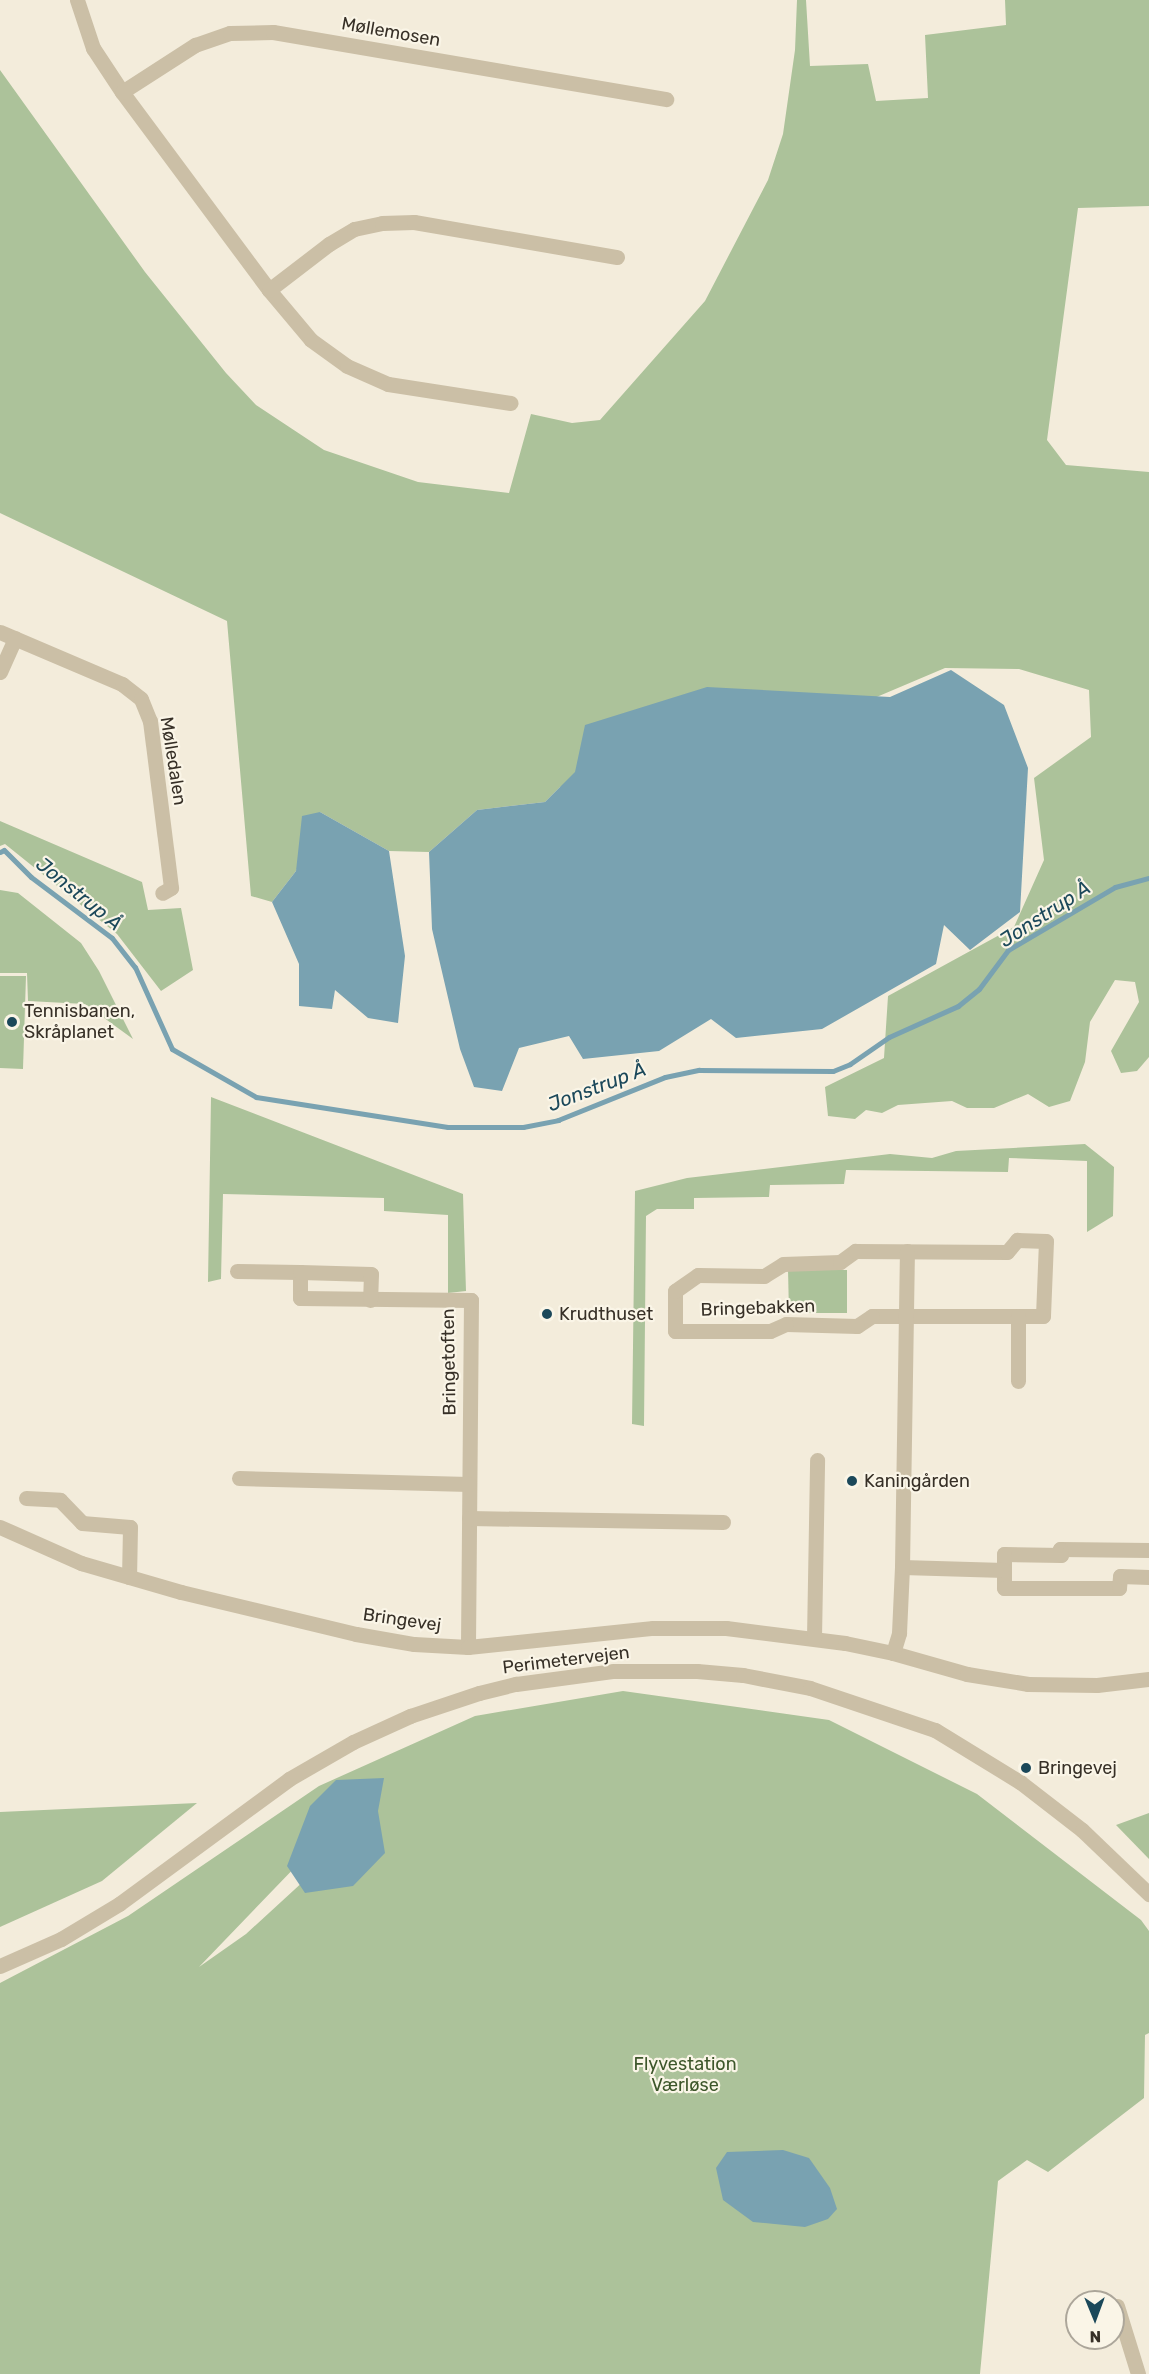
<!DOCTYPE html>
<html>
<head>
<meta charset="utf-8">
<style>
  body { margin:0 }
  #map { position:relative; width:1149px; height:2374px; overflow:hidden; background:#f3ecdb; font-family:Rubik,sans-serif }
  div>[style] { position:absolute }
  .green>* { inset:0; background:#acc29a }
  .water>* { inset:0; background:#79a2b1 }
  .stream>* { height:5px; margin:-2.5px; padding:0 2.5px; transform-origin:2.5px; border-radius:2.5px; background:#79a2b1 }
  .minor>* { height:15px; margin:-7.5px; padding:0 7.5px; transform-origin:7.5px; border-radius:7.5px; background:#cbbfa6 }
  .dots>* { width:16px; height:16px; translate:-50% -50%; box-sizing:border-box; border:3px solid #faf5e7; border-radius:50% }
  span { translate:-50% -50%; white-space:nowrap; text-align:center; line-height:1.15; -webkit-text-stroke:4.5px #faf5e7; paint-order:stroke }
  .street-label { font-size:18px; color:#373027 }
  .poi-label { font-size:18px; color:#373027 }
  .left { translate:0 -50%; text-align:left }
  .park-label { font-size:18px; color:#3d562a }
  .water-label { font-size:20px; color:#1b485a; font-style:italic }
  .north { position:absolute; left:1065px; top:2290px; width:60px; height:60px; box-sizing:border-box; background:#faf5e7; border:2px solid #aca69a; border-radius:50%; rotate:179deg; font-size:16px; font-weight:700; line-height:24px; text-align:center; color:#373027 }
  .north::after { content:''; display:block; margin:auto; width:21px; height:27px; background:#1b485a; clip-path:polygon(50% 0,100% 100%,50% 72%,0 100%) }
</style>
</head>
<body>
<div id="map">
  <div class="green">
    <div style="clip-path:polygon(797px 0,806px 0,810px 66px,868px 64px,876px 101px,928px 98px,925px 35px,1006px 25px,1005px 0,1149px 0,1149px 206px,1078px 208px,1047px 440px,1066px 465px,1149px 472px,1149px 1057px,1137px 1071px,1121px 1073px,1111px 1051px,1139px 1002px,1135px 982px,1115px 980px,1090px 1022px,1085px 1062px,1070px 1101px,1049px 1107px,1028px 1094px,994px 1108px,967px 1108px,952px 1101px,898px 1105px,882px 1113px,866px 1110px,855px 1119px,828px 1116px,825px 1087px,884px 1058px,888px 996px,1014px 927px,1044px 860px,1034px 778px,1091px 737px,1089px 690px,1019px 669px,945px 668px,853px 707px,560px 787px,545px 802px,477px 810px,429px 852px,389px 851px,320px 812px,296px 871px,272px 902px,251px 896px,227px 621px,0 513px,0 70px,145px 272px,226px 373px,256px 405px,324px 450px,418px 482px,509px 493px,531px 414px,572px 423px,600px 420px,705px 301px,768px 180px,783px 134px,795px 50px)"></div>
    <div style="clip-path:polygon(0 821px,142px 882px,148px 910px,181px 908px,193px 970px,161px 991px,117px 934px,5px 844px,0 846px)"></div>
    <div style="clip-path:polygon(0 890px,18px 893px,81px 943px,99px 971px,133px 1039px,85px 1004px,28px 1001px,27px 973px,0 973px)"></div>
    <div style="clip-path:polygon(0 976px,26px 976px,23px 1069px,0 1068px)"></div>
    <div style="clip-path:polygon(211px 1097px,463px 1194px,466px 1291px,448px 1293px,448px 1215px,384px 1211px,384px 1198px,223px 1194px,221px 1279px,208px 1282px)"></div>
    <div style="clip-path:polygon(1085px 1144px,1114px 1167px,1113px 1216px,1087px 1232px,1087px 1161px,1009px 1158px,1008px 1172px,846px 1170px,844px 1184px,770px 1185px,769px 1197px,694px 1198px,694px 1209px,657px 1209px,646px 1216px,644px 1426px,632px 1424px,635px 1191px,687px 1178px,890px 1154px,932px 1158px,956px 1151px)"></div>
    <div style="clip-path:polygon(788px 1269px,847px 1270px,847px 1313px,789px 1313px)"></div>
    <div style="clip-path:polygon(evenodd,623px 1691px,829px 1720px,977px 1794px,1141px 1920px,1149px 1931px,1149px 2033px,1145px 2035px,1144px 2098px,1048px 2172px,1027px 2160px,998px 2181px,980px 2374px,0 2374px,0 1983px,128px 1916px,319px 1786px,475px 1716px,623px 1691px,328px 1833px,355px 1834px,246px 1934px,199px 1967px,328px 1833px)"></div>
    <div style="clip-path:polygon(197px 1803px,102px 1881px,0 1927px,0 1812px)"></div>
    <div style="clip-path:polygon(1149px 1813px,1149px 1859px,1116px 1825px)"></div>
  </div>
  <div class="water">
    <div style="clip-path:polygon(951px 670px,1004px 705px,1028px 768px,1020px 912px,970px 950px,944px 925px,936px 964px,822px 1029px,736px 1038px,711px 1019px,659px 1051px,583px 1059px,569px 1036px,519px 1048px,502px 1091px,474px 1087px,460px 1049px,432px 929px,429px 852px,477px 810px,545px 802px,575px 772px,585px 725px,707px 687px,890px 697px)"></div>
    <div style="clip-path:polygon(320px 812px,389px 851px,405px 956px,398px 1023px,368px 1018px,335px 990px,332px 1009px,299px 1006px,299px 964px,272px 902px,296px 871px,302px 816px)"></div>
    <div style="clip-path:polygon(384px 1778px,378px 1811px,385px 1853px,353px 1886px,305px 1893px,287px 1866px,310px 1806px,336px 1780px)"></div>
    <div style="clip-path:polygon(783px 2150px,809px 2158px,830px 2188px,837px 2209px,828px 2219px,805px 2227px,753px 2222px,723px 2200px,716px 2168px,727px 2152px)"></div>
  </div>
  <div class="stream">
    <div style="left:0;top:852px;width:4px;rotate:-27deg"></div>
    <div style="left:4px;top:850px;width:38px;rotate:45deg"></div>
    <div style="left:31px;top:877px;width:101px;rotate:37deg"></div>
    <div style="left:112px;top:938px;width:37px;rotate:52deg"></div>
    <div style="left:135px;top:967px;width:90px;rotate:65.7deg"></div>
    <div style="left:172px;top:1049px;width:97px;rotate:29.7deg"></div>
    <div style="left:256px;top:1097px;width:194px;rotate:8.9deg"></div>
    <div style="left:448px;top:1127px;width:75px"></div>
    <div style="left:523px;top:1127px;width:36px;rotate:-11deg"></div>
    <div style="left:558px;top:1120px;width:115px;rotate:-21.9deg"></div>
    <div style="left:665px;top:1077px;width:35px;rotate:-12deg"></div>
    <div style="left:699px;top:1070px;width:134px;rotate:0.4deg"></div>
    <div style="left:833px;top:1071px;width:18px;rotate:-22deg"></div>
    <div style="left:850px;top:1064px;width:47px;rotate:-34.7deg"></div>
    <div style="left:889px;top:1037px;width:76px;rotate:-24.2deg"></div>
    <div style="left:958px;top:1006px;width:27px;rotate:-39deg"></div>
    <div style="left:979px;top:989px;width:49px;rotate:-53.4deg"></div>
    <div style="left:1008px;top:950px;width:124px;rotate:-30.5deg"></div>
    <div style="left:1115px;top:887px;width:35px;rotate:-15deg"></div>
  </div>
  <div class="minor">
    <div style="left:77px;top:0;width:51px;rotate:71.6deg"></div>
    <div style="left:93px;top:48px;width:53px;rotate:56.6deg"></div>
    <div style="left:122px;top:92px;width:247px;rotate:53.4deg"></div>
    <div style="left:269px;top:290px;width:65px;rotate:50deg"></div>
    <div style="left:311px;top:340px;width:44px;rotate:35.8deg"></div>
    <div style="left:347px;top:366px;width:45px;rotate:23.7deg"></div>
    <div style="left:388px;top:384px;width:124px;rotate:8.8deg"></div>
    <div style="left:122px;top:92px;width:87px;rotate:-32.8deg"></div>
    <div style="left:195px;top:45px;width:37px;rotate:-19deg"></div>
    <div style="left:230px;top:33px;width:43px;rotate:-1.3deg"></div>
    <div style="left:273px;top:32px;width:399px;rotate:9.7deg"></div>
    <div style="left:269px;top:290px;width:76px;rotate:-37.5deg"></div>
    <div style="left:329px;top:244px;width:29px;rotate:-31deg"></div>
    <div style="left:354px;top:229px;width:29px;rotate:-12deg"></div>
    <div style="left:382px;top:223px;width:32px;rotate:-2deg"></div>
    <div style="left:414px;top:222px;width:206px;rotate:9.8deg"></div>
    <div style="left:0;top:632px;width:133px;rotate:23.1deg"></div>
    <div style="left:122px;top:684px;width:24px;rotate:38deg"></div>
    <div style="left:141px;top:699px;width:24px;rotate:68deg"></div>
    <div style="left:150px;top:721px;width:168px;rotate:82.8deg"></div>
    <div style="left:171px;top:888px;width:10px;rotate:151deg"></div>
    <div style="left:0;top:672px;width:37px;rotate:-66deg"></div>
    <div style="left:1017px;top:1240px;width:29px;rotate:2deg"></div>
    <div style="left:1046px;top:1241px;width:75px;rotate:92.3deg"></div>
    <div style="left:1043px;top:1316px;width:171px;rotate:180deg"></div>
    <div style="left:872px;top:1316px;width:18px;rotate:146deg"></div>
    <div style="left:857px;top:1326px;width:71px;rotate:-178.4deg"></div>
    <div style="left:786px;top:1324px;width:17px;rotate:156deg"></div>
    <div style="left:770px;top:1331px;width:95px;rotate:180deg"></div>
    <div style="left:675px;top:1331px;width:40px;rotate:-90deg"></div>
    <div style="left:675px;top:1291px;width:28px;rotate:-35deg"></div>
    <div style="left:698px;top:1275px;width:66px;rotate:0.9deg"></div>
    <div style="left:764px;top:1276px;width:22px;rotate:-32deg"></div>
    <div style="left:783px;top:1264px;width:57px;rotate:-2deg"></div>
    <div style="left:840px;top:1262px;width:19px;rotate:-36deg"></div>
    <div style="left:855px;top:1251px;width:152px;rotate:0.4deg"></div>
    <div style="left:1007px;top:1252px;width:16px;rotate:-50deg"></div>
    <div style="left:237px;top:1271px;width:63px;rotate:0.9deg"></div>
    <div style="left:300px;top:1272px;width:26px;rotate:90deg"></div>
    <div style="left:300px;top:1298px;width:171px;rotate:0.7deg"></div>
    <div style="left:471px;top:1300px;width:347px;rotate:90.5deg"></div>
    <div style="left:300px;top:1272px;width:71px;rotate:1.6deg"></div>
    <div style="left:371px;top:1274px;width:26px;rotate:92deg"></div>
    <div style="left:1018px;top:1381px;width:65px;rotate:-90deg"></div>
    <div style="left:239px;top:1478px;width:230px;rotate:1.5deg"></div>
    <div style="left:26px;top:1498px;width:34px;rotate:3deg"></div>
    <div style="left:60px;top:1500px;width:32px;rotate:46deg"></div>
    <div style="left:82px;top:1523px;width:48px;rotate:4.8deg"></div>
    <div style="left:130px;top:1527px;width:50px;rotate:91.1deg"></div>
    <div style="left:469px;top:1518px;width:254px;rotate:0.9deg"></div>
    <div style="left:0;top:1527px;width:89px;rotate:24deg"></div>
    <div style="left:81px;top:1563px;width:104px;rotate:16.2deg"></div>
    <div style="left:181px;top:1592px;width:180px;rotate:13.5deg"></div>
    <div style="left:356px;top:1634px;width:59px;rotate:9.8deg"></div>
    <div style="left:414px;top:1644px;width:54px;rotate:3.2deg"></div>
    <div style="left:468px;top:1647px;width:186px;rotate:-5.9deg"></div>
    <div style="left:653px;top:1628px;width:73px"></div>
    <div style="left:726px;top:1628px;width:120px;rotate:7.2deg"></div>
    <div style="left:845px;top:1643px;width:49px;rotate:11.8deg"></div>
    <div style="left:893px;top:1653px;width:77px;rotate:15.8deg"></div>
    <div style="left:967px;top:1674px;width:62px;rotate:9.3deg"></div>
    <div style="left:1028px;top:1684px;width:69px;rotate:0.8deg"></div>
    <div style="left:1097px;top:1685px;width:52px;rotate:-6.6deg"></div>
    <div style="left:1149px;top:1550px;width:89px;rotate:-179.4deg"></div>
    <div style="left:1060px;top:1549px;width:6px;rotate:81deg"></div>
    <div style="left:1061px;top:1555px;width:57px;rotate:-179deg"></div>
    <div style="left:1004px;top:1554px;width:34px;rotate:90deg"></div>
    <div style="left:1004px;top:1588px;width:115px"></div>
    <div style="left:1119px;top:1588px;width:12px;rotate:-85deg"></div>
    <div style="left:1120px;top:1576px;width:29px;rotate:2deg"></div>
    <div style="left:902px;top:1567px;width:102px;rotate:1.7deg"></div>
    <div style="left:814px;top:1638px;width:178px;rotate:-89deg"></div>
    <div style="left:893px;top:1653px;width:21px;rotate:-73deg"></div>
    <div style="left:899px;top:1633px;width:66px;rotate:-87.4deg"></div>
    <div style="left:902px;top:1567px;width:316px;rotate:-89.1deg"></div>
    <div style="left:0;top:1966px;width:67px;rotate:-23.9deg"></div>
    <div style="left:61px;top:1939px;width:68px;rotate:-31.1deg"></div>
    <div style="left:119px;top:1904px;width:211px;rotate:-36.3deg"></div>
    <div style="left:289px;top:1779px;width:74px;rotate:-30deg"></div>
    <div style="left:353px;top:1742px;width:63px;rotate:-24.5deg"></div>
    <div style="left:410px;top:1716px;width:73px;rotate:-18.4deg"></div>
    <div style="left:479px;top:1693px;width:38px;rotate:-14deg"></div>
    <div style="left:516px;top:1684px;width:99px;rotate:-7.6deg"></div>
    <div style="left:614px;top:1671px;width:83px"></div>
    <div style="left:697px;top:1671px;width:46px;rotate:5deg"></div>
    <div style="left:743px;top:1675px;width:68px;rotate:11deg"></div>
    <div style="left:810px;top:1688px;width:132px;rotate:18.6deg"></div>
    <div style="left:935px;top:1730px;width:100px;rotate:31.5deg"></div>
    <div style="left:1020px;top:1782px;width:78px;rotate:37.7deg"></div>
    <div style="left:1082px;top:1830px;width:93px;rotate:43.7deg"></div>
    <div style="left:1117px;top:2306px;width:71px;rotate:72.8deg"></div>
  </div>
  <div class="dots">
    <div style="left:12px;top:1022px;background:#1b485a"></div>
    <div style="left:547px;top:1314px;background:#1b485a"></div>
    <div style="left:852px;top:1481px;background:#1b485a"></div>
    <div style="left:1026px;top:1768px;background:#1b485a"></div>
  </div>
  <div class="street-label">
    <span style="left:391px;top:32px;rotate:10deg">Møllemosen</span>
    <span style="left:173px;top:761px;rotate:81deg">Mølledalen</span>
    <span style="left:758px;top:1308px;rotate:-2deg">Bringebakken</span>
    <span style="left:449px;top:1362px;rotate:-91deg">Bringetoften</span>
    <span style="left:402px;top:1620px;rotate:8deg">Bringevej</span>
    <span style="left:566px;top:1660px;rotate:-7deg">Perimetervejen</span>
  </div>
  <div class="poi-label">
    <span class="left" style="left:24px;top:1022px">Tennisbanen,<br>Skråplanet</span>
    <span class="left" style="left:559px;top:1314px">Krudthuset</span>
    <span class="left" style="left:864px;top:1481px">Kaningården</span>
    <span class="left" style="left:1038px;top:1768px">Bringevej</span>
  </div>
  <div class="park-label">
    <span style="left:685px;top:2075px">Flyvestation<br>Værløse</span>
  </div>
  <div class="water-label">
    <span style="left:79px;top:894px;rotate:39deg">Jonstrup Å</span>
    <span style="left:1045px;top:914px;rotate:-33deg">Jonstrup Å</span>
    <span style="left:597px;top:1087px;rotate:-21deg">Jonstrup Å</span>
  </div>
  <div class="north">N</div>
</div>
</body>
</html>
